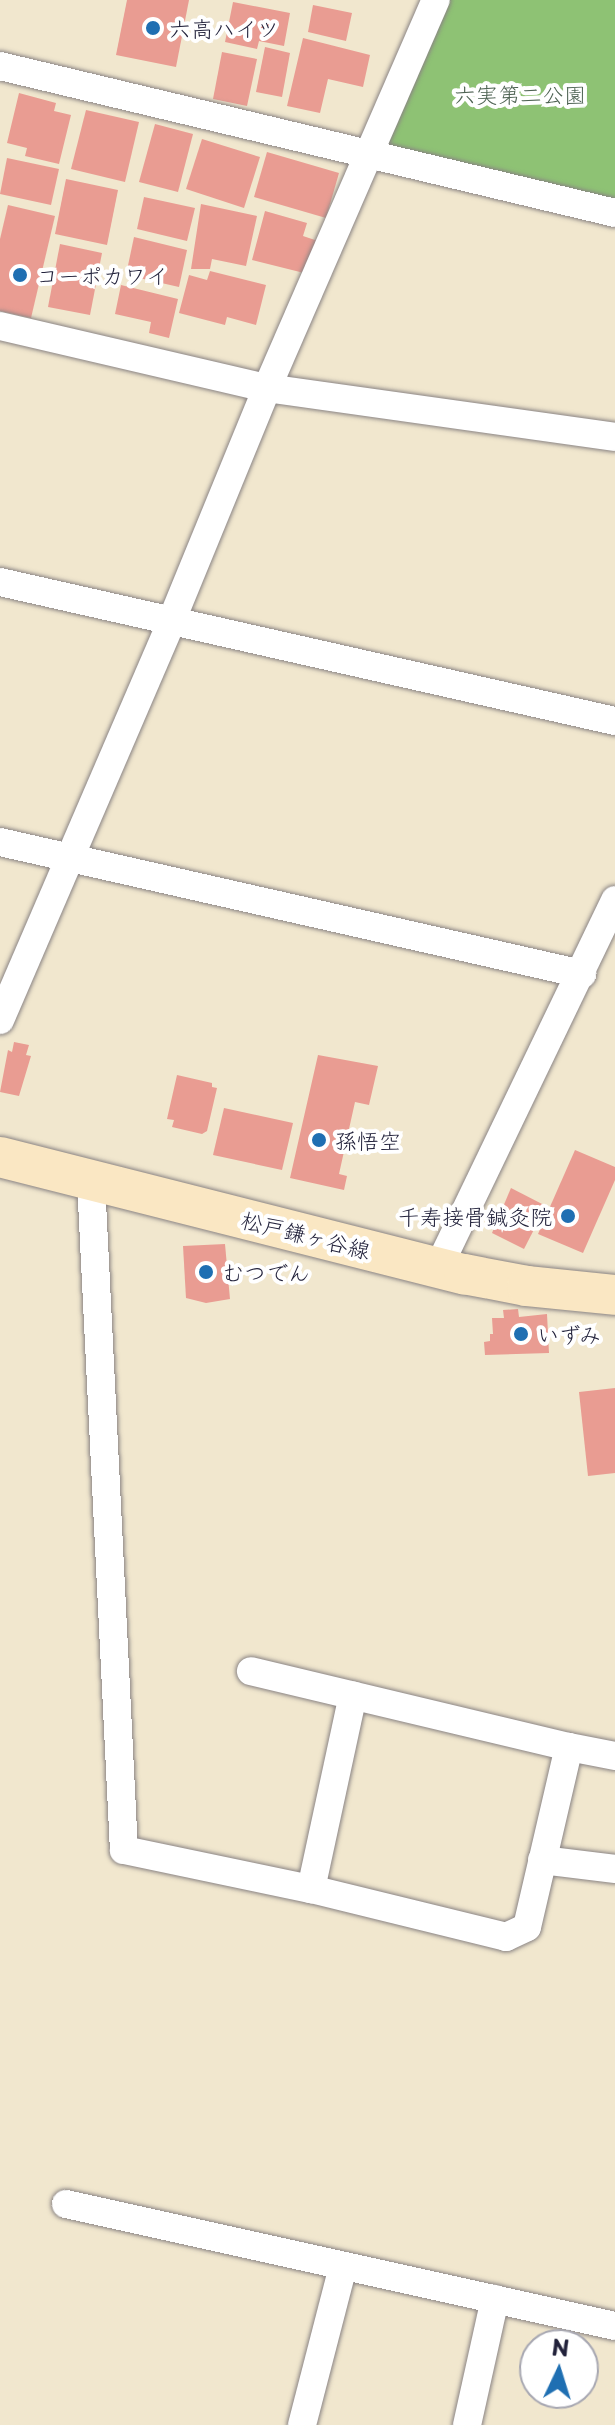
<!DOCTYPE html>
<html>
<head>
<meta charset="utf-8">
<style>
  body { margin:0 }
  #map { position:relative; width:615px; height:2425px; overflow:hidden; background:#f1e7ce; font-family:"Playpen Sans","Klee One",sans-serif }
  div>[style] { position:absolute }
  .green>* { inset:0; background:#8ec274 }
  .building>* { inset:0; background:#e99c92 }
  .roads { filter:drop-shadow(0 0 2px #8a8484) drop-shadow(0 0 2px #8a8484) }
  .minor>* { height:28px; margin:-14px; padding:0 14px; transform-origin:14px; border-radius:14px; background:#fff }
  .secondary>* { height:40px; margin:-20px; padding:0 20px; transform-origin:20px; border-radius:20px; background:#fae7c3 }
  .dots>* { width:22px; height:22px; translate:-50% -50%; box-sizing:border-box; border:4px solid #fff; border-radius:50% }
  span { translate:-50% -50%; white-space:nowrap; text-align:center; line-height:1.15; -webkit-text-stroke:8px #fff; paint-order:stroke }
  .poi-label { font-size:22px; color:#22223b }
  .left { translate:0 -50%; text-align:left }
  .right { translate:-100% -50%; text-align:right }
  .park-label { font-size:22px; color:#4d6252 }
  .street-label { font-size:22px; color:#22223b }
  .north { position:absolute; left:519px; top:2329px; width:80px; height:80px; box-sizing:border-box; background:#fff; border:2px solid #a7a7b1; border-radius:50%; rotate:4deg; font-size:22px; font-weight:700; line-height:32px; text-align:center; color:#22223b }
  .north::after { content:''; display:block; margin:auto; width:28px; height:36px; background:#1f6fb2; clip-path:polygon(50% 0,100% 100%,50% 72%,0 100%) }
</style>
</head>
<body>
<div id="map">
  <div class="green">
    <div style="clip-path:polygon(436px 0,615px 0,615px 213px,369px 154px)"></div>
  </div>
  <div class="building">
    <div style="clip-path:polygon(127px 0,189px 0,176px 67px,116px 55px)"></div>
    <div style="clip-path:polygon(233px 2px,290px 13px,284px 46px,259px 41px,257px 49px,225px 42px)"></div>
    <div style="clip-path:polygon(313px 5px,352px 13px,346px 41px,308px 32px)"></div>
    <div style="clip-path:polygon(303px 38px,370px 55px,363px 87px,328px 79px,320px 113px,287px 106px)"></div>
    <div style="clip-path:polygon(265px 47px,290px 53px,282px 97px,256px 92px)"></div>
    <div style="clip-path:polygon(222px 52px,257px 59px,247px 106px,213px 99px)"></div>
    <div style="clip-path:polygon(19px 93px,56px 103px,54px 111px,71px 115px,59px 164px,25px 156px,27px 148px,7px 143px)"></div>
    <div style="clip-path:polygon(86px 110px,139px 122px,125px 182px,71px 169px)"></div>
    <div style="clip-path:polygon(155px 124px,193px 134px,178px 192px,139px 182px)"></div>
    <div style="clip-path:polygon(202px 139px,260px 157px,244px 208px,186px 189px)"></div>
    <div style="clip-path:polygon(267px 152px,339px 173px,326px 218px,254px 197px)"></div>
    <div style="clip-path:polygon(7px 158px,59px 169px,51px 205px,0 194px)"></div>
    <div style="clip-path:polygon(66px 179px,118px 190px,107px 245px,55px 234px)"></div>
    <div style="clip-path:polygon(144px 197px,195px 208px,187px 241px,137px 229px)"></div>
    <div style="clip-path:polygon(201px 204px,257px 216px,246px 266px,212px 259px,210px 269px,191px 269px)"></div>
    <div style="clip-path:polygon(8px 205px,55px 216px,31px 318px,0 311px,0 239px)"></div>
    <div style="clip-path:polygon(265px 211px,307px 223px,303px 236px,321px 242px,308px 274px,252px 260px)"></div>
    <div style="clip-path:polygon(134px 237px,187px 250px,179px 287px,126px 275px)"></div>
    <div style="clip-path:polygon(60px 244px,102px 253px,90px 315px,48px 307px)"></div>
    <div style="clip-path:polygon(210px 271px,266px 285px,256px 325px,227px 317px,225px 325px,179px 313px,189px 275px,207px 280px)"></div>
    <div style="clip-path:polygon(121px 285px,178px 299px,169px 338px,149px 333px,151px 322px,115px 314px)"></div>
    <div style="clip-path:polygon(14px 1042px,29px 1045px,26px 1055px,31px 1056px,19px 1096px,0 1092px,8px 1050px,12px 1052px)"></div>
    <div style="clip-path:polygon(318px 1055px,378px 1066px,369px 1105px,355px 1102px,339px 1174px,347px 1176px,344px 1190px,290px 1178px)"></div>
    <div style="clip-path:polygon(177px 1075px,212px 1083px,212px 1087px,217px 1088px,207px 1131px,202px 1134px,172px 1127px,174px 1120px,167px 1119px)"></div>
    <div style="clip-path:polygon(224px 1108px,293px 1123px,282px 1170px,213px 1155px)"></div>
    <div style="clip-path:polygon(575px 1150px,615px 1167px,615px 1180px,583px 1253px,538px 1234px)"></div>
    <div style="clip-path:polygon(511px 1188px,546px 1206px,524px 1249px,492px 1233px)"></div>
    <div style="clip-path:polygon(225px 1244px,230px 1299px,206px 1303px,186px 1298px,183px 1246px)"></div>
    <div style="clip-path:polygon(518px 1309px,519px 1317px,547px 1314px,549px 1353px,485px 1355px,484px 1342px,490px 1341px,490px 1334px,493px 1334px,492px 1318px,504px 1318px,503px 1310px)"></div>
    <div style="clip-path:polygon(615px 1388px,615px 1473px,588px 1476px,579px 1392px)"></div>
  </div>
  <div class="roads">
    <div class="minor">
      <div style="left:0;top:66px;width:632px;rotate:13.44deg"></div>
      <div style="left:0;top:326px;width:274px;rotate:13.1deg"></div>
      <div style="left:267px;top:388px;width:351px;rotate:8deg"></div>
      <div style="left:0;top:582px;width:631px;rotate:12.74deg"></div>
      <div style="left:0;top:842px;width:597px;rotate:12.78deg"></div>
      <div style="left:0;top:1020px;width:433px;rotate:-66.7deg"></div>
      <div style="left:171px;top:622px;width:253px;rotate:-67.7deg"></div>
      <div style="left:267px;top:388px;width:423px;rotate:-66.5deg"></div>
      <div style="left:91px;top:1181px;width:670px;rotate:87.18deg"></div>
      <div style="left:124px;top:1850px;width:191px;rotate:11.8deg"></div>
      <div style="left:311px;top:1889px;width:201px;rotate:13.8deg"></div>
      <div style="left:506px;top:1937px;width:23px;rotate:-25deg"></div>
      <div style="left:527px;top:1927px;width:185px;rotate:-76.9deg"></div>
      <div style="left:569px;top:1747px;width:327px;rotate:-166.6deg"></div>
      <div style="left:439px;top:1266px;width:406px;rotate:-64.3deg"></div>
      <div style="left:569px;top:1747px;width:47px;rotate:11.1deg"></div>
      <div style="left:542px;top:1860px;width:74px;rotate:7deg"></div>
      <div style="left:311px;top:1889px;width:198px;rotate:-77.8deg"></div>
      <div style="left:66px;top:2204px;width:562px;rotate:12.53deg"></div>
      <div style="left:302px;top:2425px;width:164px;rotate:-75.5deg"></div>
      <div style="left:467px;top:2425px;width:129px;rotate:-77.5deg"></div>
    </div>
    <div class="secondary">
      <div style="left:0;top:1157px;width:479px;rotate:14.2deg"></div>
      <div style="left:464px;top:1274px;width:64px;rotate:10.8deg"></div>
      <div style="left:527px;top:1286px;width:88px;rotate:5.8deg"></div>
    </div>
  </div>
  <div class="dots">
    <div style="left:153px;top:28px;background:#1f6fb2"></div>
    <div style="left:20px;top:275px;background:#1f6fb2"></div>
    <div style="left:319px;top:1140px;background:#1f6fb2"></div>
    <div style="left:568px;top:1216px;background:#1f6fb2"></div>
    <div style="left:206px;top:1272px;background:#1f6fb2"></div>
    <div style="left:521px;top:1334px;background:#1f6fb2"></div>
  </div>
  <div class="poi-label">
    <span class="left" style="left:169px;top:28px">六高ハイツ</span>
    <span class="left" style="left:36px;top:275px">コーポカワイ</span>
    <span class="left" style="left:335px;top:1140px">孫悟空</span>
    <span class="right" style="left:552px;top:1216px">千寿接骨鍼灸院</span>
    <span class="left" style="left:222px;top:1272px">むつでん</span>
    <span class="left" style="left:537px;top:1334px">いずみ</span>
  </div>
  <div class="park-label">
    <span style="left:520px;top:94px">六実第二公園</span>
  </div>
  <div class="street-label">
    <span style="left:306px;top:1234px;rotate:14deg">松戸鎌ヶ谷線</span>
  </div>
  <div class="north">N</div>
</div>
</body>
</html>
